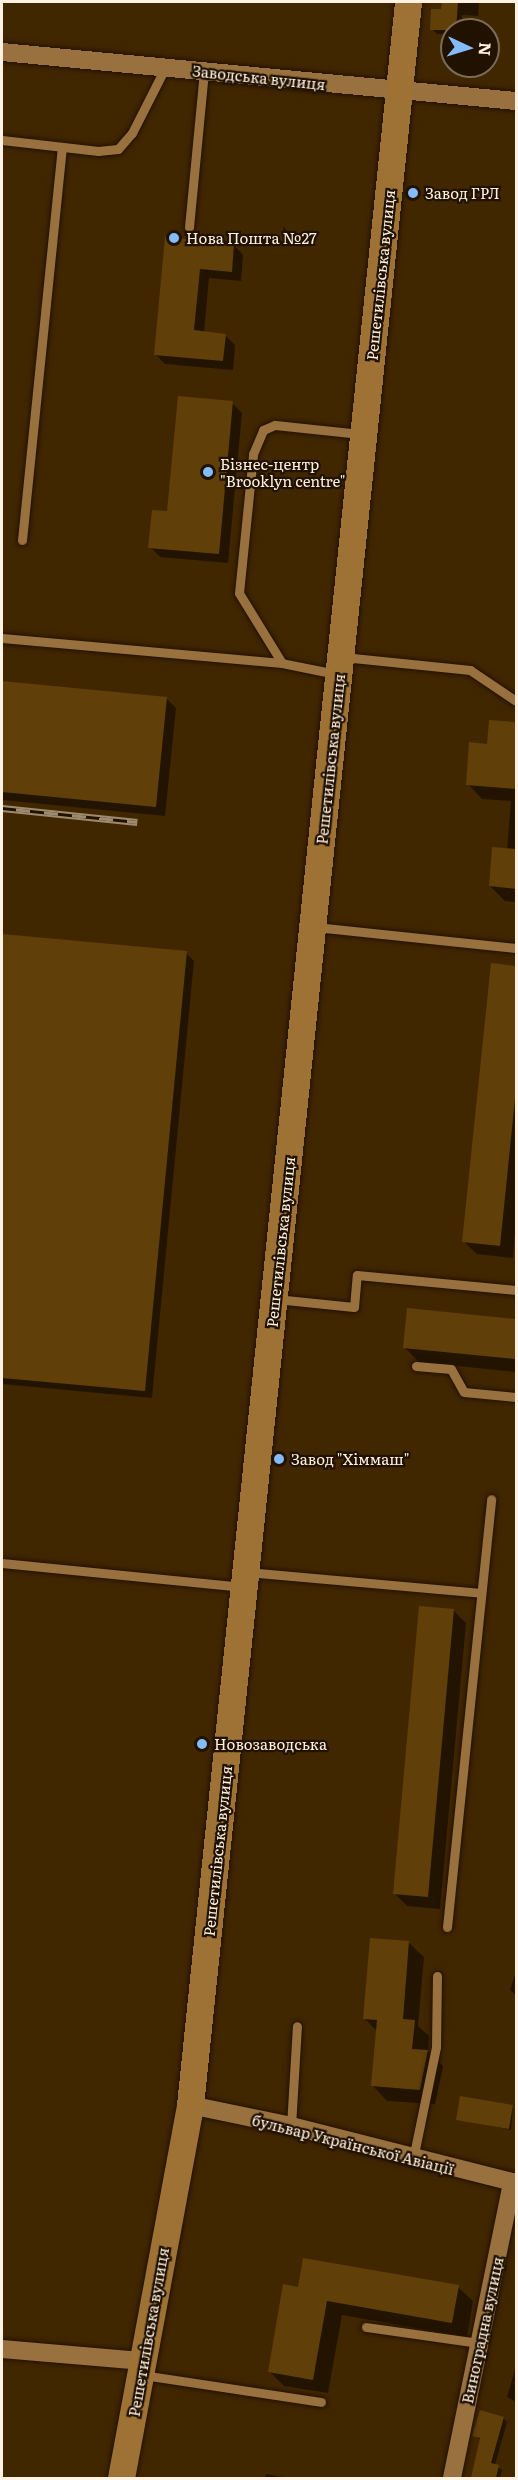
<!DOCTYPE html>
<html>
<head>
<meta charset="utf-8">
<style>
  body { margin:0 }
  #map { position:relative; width:518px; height:2480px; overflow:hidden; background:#412700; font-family:Literata,serif }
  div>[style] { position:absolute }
  .shadow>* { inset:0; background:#0007 }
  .building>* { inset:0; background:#613f09 }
  .roads { filter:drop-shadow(0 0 2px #231100) drop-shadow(0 0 2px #231100) }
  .lane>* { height:9px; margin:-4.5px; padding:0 4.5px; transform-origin:4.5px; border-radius:4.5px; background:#98713e }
  .street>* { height:18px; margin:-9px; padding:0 9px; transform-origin:9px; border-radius:9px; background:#98713e }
  .secondary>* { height:27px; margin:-13.5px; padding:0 13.5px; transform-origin:13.5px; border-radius:13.5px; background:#9e7234 }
  .rail>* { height:7px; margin-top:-3.5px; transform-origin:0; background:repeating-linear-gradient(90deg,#211200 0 14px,#9e8a6f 0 28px); box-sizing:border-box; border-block:2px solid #9e8a6f }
  .dots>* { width:16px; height:16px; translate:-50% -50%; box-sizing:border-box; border:3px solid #211200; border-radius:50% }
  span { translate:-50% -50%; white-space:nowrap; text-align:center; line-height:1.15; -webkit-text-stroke:4.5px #211200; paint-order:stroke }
  .street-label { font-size:15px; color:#fff2e2 }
  .poi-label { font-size:15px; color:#fff2e2 }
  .left { translate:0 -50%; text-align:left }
  .frame { position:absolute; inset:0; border:3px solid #fff2e2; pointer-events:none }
  .north { position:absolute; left:440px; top:18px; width:60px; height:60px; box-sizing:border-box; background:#211200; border:2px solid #7a6c5a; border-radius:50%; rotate:94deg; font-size:16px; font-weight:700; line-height:24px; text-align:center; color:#fff2e2 }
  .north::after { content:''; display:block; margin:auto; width:21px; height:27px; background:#84bcfb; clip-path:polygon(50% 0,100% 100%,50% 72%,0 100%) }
</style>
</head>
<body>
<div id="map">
  <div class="shadow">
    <div style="clip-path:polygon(444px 2px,479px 2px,478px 16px,462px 15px,461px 30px,452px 30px,452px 35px,437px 34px,432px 29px,443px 11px)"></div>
    <div style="clip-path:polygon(166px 239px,234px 245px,243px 255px,241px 281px,209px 278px,204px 333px,225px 335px,235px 345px,233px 370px,165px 364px,155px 354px)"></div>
    <div style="clip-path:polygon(232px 403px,242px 413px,228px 563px,160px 557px,150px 547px)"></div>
    <div style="clip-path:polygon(2px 682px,166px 698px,176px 708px,165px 816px,2px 800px)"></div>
    <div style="clip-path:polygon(490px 722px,516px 724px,516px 902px,505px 901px,490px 886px,507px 850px,511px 801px,482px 799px,468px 784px,488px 745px)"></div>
    <div style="clip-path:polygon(2px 935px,186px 953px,194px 961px,152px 1398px,2px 1384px)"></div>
    <div style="clip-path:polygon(492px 965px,516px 968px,516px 1220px,513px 1258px,477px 1254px,464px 1242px)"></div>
    <div style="clip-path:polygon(408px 1310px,516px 1320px,516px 1372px,419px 1362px,405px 1348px)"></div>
    <div style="clip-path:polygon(453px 1610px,466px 1623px,440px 1909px,407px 1906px,394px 1893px)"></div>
    <div style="clip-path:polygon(409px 1943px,424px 1957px,418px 2026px,429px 2036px,428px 2051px,443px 2066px,435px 2104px,387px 2101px,373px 2086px,377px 2031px,365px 2019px)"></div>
    <div style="clip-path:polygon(516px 1971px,516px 1995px,510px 1990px)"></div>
    <div style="clip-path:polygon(513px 2106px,511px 2130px,458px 2119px)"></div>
    <div style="clip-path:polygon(458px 2287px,473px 2301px,467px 2337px,342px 2315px,328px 2393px,284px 2386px,269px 2371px,300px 2288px)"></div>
    <div style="clip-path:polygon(516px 2366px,516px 2402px,507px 2397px)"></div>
    <div style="clip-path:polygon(503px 2418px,507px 2422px,495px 2465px,502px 2470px,500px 2478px,472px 2478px,481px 2440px,474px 2435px)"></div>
    <div style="clip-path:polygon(266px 2474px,289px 2478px,265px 2478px)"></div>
  </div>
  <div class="building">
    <div style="clip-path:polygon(442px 2px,458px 2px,456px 30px,430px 30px,431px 9px,441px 9px)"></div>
    <div style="clip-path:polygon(165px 237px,234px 244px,232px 272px,200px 269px,194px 330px,226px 334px,223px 361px,154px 355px)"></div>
    <div style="clip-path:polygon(178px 396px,233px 401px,219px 554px,148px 548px,152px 510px,167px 511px)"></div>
    <div style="clip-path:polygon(2px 681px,167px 697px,156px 807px,2px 792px)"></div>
    <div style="clip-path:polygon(489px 720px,516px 722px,516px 789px,466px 785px,469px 742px,487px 744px)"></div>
    <div style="clip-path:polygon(492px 847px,516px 849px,516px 889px,489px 886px)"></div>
    <div style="clip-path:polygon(2px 934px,187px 951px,145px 1391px,2px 1378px)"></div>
    <div style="clip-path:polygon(491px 963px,516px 966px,516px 1089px,500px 1246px,462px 1242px)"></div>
    <div style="clip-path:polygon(407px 1308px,516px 1319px,515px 1359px,403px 1348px)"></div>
    <div style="clip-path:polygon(419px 1606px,454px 1609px,428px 1897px,393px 1894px)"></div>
    <div style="clip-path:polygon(370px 1938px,409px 1941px,403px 2019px,415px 2020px,412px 2049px,428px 2050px,420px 2090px,371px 2086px,377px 2020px,363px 2019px)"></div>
    <div style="clip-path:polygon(460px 2096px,513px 2105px,509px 2129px,456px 2120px)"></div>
    <div style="clip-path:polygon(303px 2258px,459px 2285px,452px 2323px,327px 2301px,313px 2380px,268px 2372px,283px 2284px,298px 2287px)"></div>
    <div style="clip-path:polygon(480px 2410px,504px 2417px,491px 2463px,499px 2465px,496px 2478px,471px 2478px,480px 2438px,472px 2436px)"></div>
  </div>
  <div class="roads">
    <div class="lane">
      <div style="left:2px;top:140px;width:97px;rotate:6.5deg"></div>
      <div style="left:98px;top:151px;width:20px;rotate:-6deg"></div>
      <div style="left:118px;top:149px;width:21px;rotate:-49deg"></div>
      <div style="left:132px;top:133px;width:73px;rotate:-63.1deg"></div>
      <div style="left:189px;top:227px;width:157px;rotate:-84.5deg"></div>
      <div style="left:22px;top:540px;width:395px;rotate:-84.2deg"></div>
      <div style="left:2px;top:638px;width:281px;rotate:5.1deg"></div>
      <div style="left:343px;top:657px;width:128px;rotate:5.8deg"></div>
      <div style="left:470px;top:670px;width:55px;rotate:34deg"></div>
      <div style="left:336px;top:674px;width:55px;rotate:-168.5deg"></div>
      <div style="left:282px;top:663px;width:82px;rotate:-121.6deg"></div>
      <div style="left:239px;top:593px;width:140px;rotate:-84.2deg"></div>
      <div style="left:253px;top:454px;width:26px;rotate:-67deg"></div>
      <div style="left:263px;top:430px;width:13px;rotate:-23deg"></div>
      <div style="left:275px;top:425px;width:86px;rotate:6deg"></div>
      <div style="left:315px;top:927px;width:202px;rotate:6deg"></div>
      <div style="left:276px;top:1299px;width:78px;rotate:5.9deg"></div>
      <div style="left:354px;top:1307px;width:32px;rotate:-85deg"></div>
      <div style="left:357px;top:1275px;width:160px;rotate:5.4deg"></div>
      <div style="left:416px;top:1366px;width:35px;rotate:5deg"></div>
      <div style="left:451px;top:1369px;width:26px;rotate:61deg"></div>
      <div style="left:464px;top:1392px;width:52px;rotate:5.5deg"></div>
      <div style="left:2px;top:1563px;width:240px;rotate:5.7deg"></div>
      <div style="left:247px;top:1572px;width:235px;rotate:5.1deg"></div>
      <div style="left:447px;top:1927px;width:430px;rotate:-84.1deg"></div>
      <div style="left:291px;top:2126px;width:100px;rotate:-86.6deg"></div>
      <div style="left:413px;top:2159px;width:114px;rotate:-78.4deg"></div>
      <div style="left:436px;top:2047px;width:71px;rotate:-89.2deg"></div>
      <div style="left:366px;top:2327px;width:113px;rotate:8.1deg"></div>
      <div style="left:143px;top:2375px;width:180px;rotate:8.6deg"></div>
    </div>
    <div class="street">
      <div style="left:2px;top:52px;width:516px;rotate:5.45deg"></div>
      <div style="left:190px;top:2105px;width:103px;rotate:11.7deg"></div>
      <div style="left:291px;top:2126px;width:232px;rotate:14.2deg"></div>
      <div style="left:2px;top:2349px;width:142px;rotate:4.9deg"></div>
      <div style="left:452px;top:2478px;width:302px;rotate:-78.5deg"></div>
    </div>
    <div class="secondary">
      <div style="left:121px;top:2478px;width:379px;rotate:-79.5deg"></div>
      <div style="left:190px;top:2105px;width:2114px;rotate:-84.08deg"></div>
    </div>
  </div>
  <div class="rail">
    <div style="left:2px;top:808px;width:136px;rotate:5.9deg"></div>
  </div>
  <div class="dots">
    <div style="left:413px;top:193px;background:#84bcfb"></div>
    <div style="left:174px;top:238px;background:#84bcfb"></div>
    <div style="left:208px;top:472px;background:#84bcfb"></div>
    <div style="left:279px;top:1459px;background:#84bcfb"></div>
    <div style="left:202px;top:1744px;background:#84bcfb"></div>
  </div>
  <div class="street-label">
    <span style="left:259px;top:77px;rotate:6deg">Заводська вулиця</span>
    <span style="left:380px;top:275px;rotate:-84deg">Решетилівська вулиця</span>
    <span style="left:330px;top:759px;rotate:-84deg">Решетилівська вулиця</span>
    <span style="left:280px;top:1242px;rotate:-84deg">Решетилівська вулиця</span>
    <span style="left:217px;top:1851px;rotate:-84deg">Решетилівська вулиця</span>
    <span style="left:353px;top:2144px;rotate:14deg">бульвар Української Авіації</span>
    <span style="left:482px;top:2330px;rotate:-78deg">Виноградна вулиця</span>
    <span style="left:148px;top:2332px;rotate:-80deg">Решетилівська вулиця</span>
  </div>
  <div class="poi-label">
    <span class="left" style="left:425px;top:193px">Завод ГРЛ</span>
    <span class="left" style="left:186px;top:238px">Нова Пошта №27</span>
    <span class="left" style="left:220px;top:472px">Бізнес-центр<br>"Brooklyn centre"</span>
    <span class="left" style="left:291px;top:1459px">Завод "Хіммаш"</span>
    <span class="left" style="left:214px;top:1744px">Новозаводська</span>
  </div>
  <div class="frame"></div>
  <div class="north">N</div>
</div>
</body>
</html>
